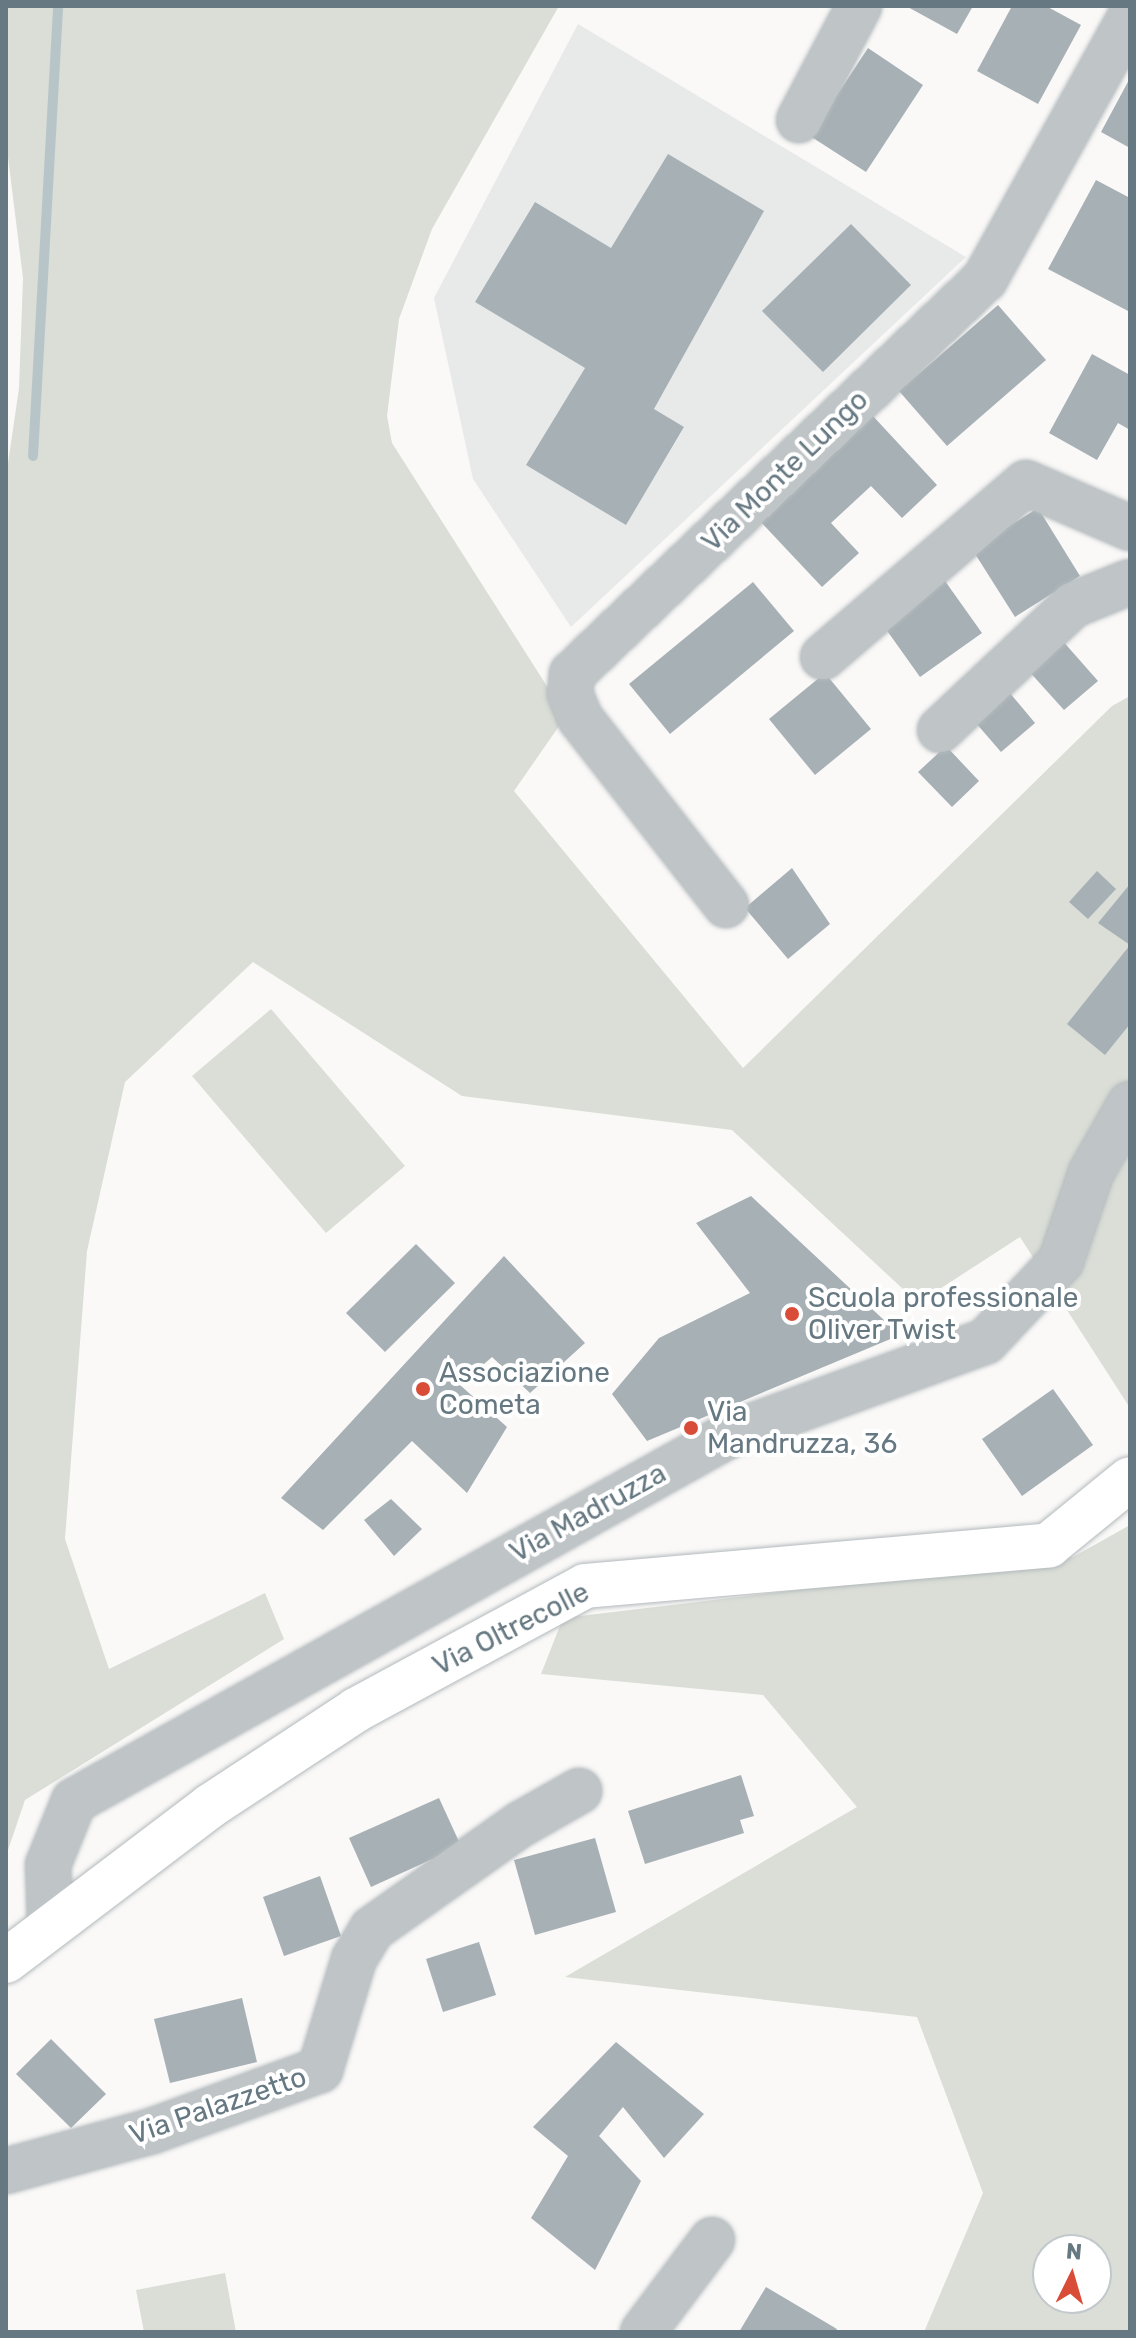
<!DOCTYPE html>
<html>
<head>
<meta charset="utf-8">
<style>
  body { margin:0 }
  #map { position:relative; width:1136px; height:2338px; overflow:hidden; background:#faf9f8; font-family:Rubik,sans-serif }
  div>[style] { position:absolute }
  .built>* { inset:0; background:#e8e9e9 }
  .green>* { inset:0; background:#daded7 }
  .stream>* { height:10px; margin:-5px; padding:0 5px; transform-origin:5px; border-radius:5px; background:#b8c5c8 }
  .building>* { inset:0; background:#a6b0b5 }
  .roads { filter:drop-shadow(0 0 2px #b3b9bc) drop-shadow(0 0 2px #b3b9bc) }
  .minor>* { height:44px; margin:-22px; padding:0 22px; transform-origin:22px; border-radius:22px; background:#bfc4c7 }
  .major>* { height:44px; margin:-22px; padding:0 22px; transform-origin:22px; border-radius:22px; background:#fff }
  .dots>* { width:22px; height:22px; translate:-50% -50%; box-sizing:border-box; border:4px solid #fff; border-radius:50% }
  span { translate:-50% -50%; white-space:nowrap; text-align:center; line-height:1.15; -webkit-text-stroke:8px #fff; paint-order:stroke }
  .street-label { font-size:28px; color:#667881 }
  .poi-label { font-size:28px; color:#667881 }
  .left { translate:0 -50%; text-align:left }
  .frame { position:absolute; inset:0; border:8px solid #667881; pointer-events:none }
  .north { position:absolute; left:1032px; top:2234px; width:80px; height:80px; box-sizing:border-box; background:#fff; border:2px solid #c2c9cd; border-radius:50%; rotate:5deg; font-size:22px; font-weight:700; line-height:32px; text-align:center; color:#667881 }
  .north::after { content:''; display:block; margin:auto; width:28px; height:36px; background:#d94d38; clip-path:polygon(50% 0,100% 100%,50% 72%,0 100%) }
</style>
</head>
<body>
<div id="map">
  <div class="built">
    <div style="clip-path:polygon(evenodd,578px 24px,966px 257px,571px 627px,473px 479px,434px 298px,578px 24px,535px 203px,611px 248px,764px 211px,654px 409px,684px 428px,626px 524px,527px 465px,585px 368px,475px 302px,535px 203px)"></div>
  </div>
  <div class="green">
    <div style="clip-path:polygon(6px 6px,559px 6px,432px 229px,399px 319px,387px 416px,392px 443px,566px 716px,514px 791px,743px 1068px,1112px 706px,1130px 696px,1130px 1408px,1020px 1237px,918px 1303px,732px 1130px,462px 1096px,253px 962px,125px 1082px,87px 1251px,65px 1539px,109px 1669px,265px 1593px,284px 1639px,25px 1800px,6px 1856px,6px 477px,19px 388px,23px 278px,6px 141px)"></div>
    <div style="clip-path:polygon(271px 1009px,405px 1166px,326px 1233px,192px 1076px)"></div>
    <div style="clip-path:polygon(evenodd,1130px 1525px,1130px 2332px,924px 2332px,983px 2193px,917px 2017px,565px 1977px,857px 1807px,763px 1695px,541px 1674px,563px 1618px,1073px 1557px,1130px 1525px,1048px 2250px,1096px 2250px,1096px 2298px,1048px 2298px,1048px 2250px)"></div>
    <div style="clip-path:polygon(225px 2273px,236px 2332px,144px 2332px,136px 2290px)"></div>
  </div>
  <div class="stream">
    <div style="left:33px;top:456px;width:451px;rotate:-86.8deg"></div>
  </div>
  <div class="building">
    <div style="clip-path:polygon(906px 6px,973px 6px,957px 34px)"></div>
    <div style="clip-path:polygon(1012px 6px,1046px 6px,1081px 25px,1038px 104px,977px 71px)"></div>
    <div style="clip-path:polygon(868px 48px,923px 85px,866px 172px,810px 136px)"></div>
    <div style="clip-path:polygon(1130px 78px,1130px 148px,1101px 132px)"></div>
    <div style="clip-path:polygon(668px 154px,764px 211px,654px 409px,684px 427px,626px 525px,526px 465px,585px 368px,475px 302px,535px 202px,611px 248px)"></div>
    <div style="clip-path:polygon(1096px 180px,1130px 198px,1130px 312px,1048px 269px)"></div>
    <div style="clip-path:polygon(851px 224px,911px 285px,823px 372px,762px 311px)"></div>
    <div style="clip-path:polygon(998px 305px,1046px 360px,947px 446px,899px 391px)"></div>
    <div style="clip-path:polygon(1092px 354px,1130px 375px,1130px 430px,1118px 423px,1097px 460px,1049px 433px)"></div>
    <div style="clip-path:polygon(872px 415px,937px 485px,902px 518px,871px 486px,831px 523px,859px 553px,822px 587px,759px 520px)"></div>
    <div style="clip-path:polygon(1038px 508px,1080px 576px,1015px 617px,972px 549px)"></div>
    <div style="clip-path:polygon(945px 581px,982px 633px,920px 677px,883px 625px)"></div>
    <div style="clip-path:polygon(753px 582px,794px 631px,670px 734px,629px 684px)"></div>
    <div style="clip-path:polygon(1061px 639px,1098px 681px,1064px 710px,1027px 669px)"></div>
    <div style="clip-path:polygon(825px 673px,871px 729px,815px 775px,769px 719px)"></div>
    <div style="clip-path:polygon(1004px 686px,1035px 723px,1001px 752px,969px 715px)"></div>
    <div style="clip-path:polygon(946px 746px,979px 781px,952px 807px,918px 772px)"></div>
    <div style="clip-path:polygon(792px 868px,830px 924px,788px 959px,745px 908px)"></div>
    <div style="clip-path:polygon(1097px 871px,1116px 889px,1088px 919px,1069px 902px)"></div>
    <div style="clip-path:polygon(1130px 884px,1130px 1024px,1105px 1055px,1067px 1024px,1130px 945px,1098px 923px)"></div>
    <div style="clip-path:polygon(751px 1196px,900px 1335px,647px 1441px,612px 1394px,659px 1338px,750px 1293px,696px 1223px)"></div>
    <div style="clip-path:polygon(416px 1244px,455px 1283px,385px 1352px,346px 1313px)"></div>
    <div style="clip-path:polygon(504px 1256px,585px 1343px,530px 1393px,492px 1357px,460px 1385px,507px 1427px,467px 1493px,412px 1441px,323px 1530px,281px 1498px)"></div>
    <div style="clip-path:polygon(1053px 1389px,1093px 1445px,1022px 1496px,982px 1439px)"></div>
    <div style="clip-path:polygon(391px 1499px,422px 1529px,394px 1556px,364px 1520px)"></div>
    <div style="clip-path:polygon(741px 1775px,754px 1816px,740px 1820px,744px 1833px,645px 1864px,628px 1811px)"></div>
    <div style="clip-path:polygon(439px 1798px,461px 1846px,371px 1887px,349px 1838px)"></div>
    <div style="clip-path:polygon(595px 1838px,616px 1912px,535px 1935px,514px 1860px)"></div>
    <div style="clip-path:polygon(320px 1876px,341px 1936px,284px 1956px,263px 1897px)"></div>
    <div style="clip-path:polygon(479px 1942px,496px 1995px,443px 2012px,426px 1959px)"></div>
    <div style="clip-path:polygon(242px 1998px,257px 2062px,170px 2083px,154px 2019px)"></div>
    <div style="clip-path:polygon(51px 2039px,106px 2094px,71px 2128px,16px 2074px)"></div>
    <div style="clip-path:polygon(616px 2042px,704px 2114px,664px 2158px,623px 2107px,599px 2136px,641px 2181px,595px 2270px,531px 2218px,568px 2156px,533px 2127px)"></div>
    <div style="clip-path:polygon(766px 2287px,837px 2329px,835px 2332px,739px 2332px)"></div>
  </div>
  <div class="roads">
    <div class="minor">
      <div style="left:799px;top:120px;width:129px;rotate:-62.2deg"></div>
      <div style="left:823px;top:657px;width:267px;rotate:-40.6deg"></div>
      <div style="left:1026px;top:483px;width:113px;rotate:23.4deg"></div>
      <div style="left:940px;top:730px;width:183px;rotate:-43.2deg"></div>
      <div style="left:1073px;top:605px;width:61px;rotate:-22deg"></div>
      <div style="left:726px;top:905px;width:237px;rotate:-128deg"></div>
      <div style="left:580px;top:718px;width:27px;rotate:-112deg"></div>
      <div style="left:570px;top:693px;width:19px;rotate:-84deg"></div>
      <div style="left:572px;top:674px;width:571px;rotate:-43.72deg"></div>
      <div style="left:985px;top:279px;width:299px;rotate:-61deg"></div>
      <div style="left:50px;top:1924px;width:59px;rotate:-91.9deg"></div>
      <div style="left:48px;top:1865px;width:69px;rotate:-67.9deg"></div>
      <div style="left:74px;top:1801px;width:753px;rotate:-29.19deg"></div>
      <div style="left:731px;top:1434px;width:271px;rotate:-20deg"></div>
      <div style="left:986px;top:1341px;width:110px;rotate:-46.8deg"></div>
      <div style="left:1061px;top:1261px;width:93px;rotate:-71.2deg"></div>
      <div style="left:1091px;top:1173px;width:79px;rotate:-60.5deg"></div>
      <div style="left:6px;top:2171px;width:151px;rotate:-15.3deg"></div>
      <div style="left:152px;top:2131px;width:179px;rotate:-20deg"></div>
      <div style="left:320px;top:2070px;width:116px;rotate:-73deg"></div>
      <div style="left:354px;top:1959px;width:35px;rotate:-59deg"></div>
      <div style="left:372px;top:1929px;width:182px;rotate:-35.2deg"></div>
      <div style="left:521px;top:1824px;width:67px;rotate:-29.6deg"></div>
      <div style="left:643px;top:2332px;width:115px;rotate:-53.1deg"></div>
    </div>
    <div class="major">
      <div style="left:6px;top:1961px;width:256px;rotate:-37.2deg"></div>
      <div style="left:210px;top:1806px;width:175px;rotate:-33.3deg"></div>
      <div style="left:356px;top:1710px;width:260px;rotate:-28.4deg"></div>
      <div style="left:585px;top:1586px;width:466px;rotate:-5deg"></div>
      <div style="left:1049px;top:1545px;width:104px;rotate:-39.2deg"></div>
    </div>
  </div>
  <div class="dots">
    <div style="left:792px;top:1314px;background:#d94d38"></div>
    <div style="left:423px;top:1389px;background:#d94d38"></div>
    <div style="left:691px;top:1428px;background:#d94d38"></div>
  </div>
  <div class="street-label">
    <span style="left:785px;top:471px;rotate:-44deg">Via Monte Lungo</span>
    <span style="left:588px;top:1513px;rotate:-29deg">Via Madruzza</span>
    <span style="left:511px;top:1629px;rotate:-27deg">Via Oltrecolle</span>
    <span style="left:218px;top:2106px;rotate:-19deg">Via Palazzetto</span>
  </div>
  <div class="poi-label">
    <span class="left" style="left:808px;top:1314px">Scuola professionale<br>Oliver Twist</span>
    <span class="left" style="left:439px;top:1389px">Associazione<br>Cometa</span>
    <span class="left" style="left:707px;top:1428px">Via<br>Mandruzza, 36</span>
  </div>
  <div class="frame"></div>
  <div class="north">N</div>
</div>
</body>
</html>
